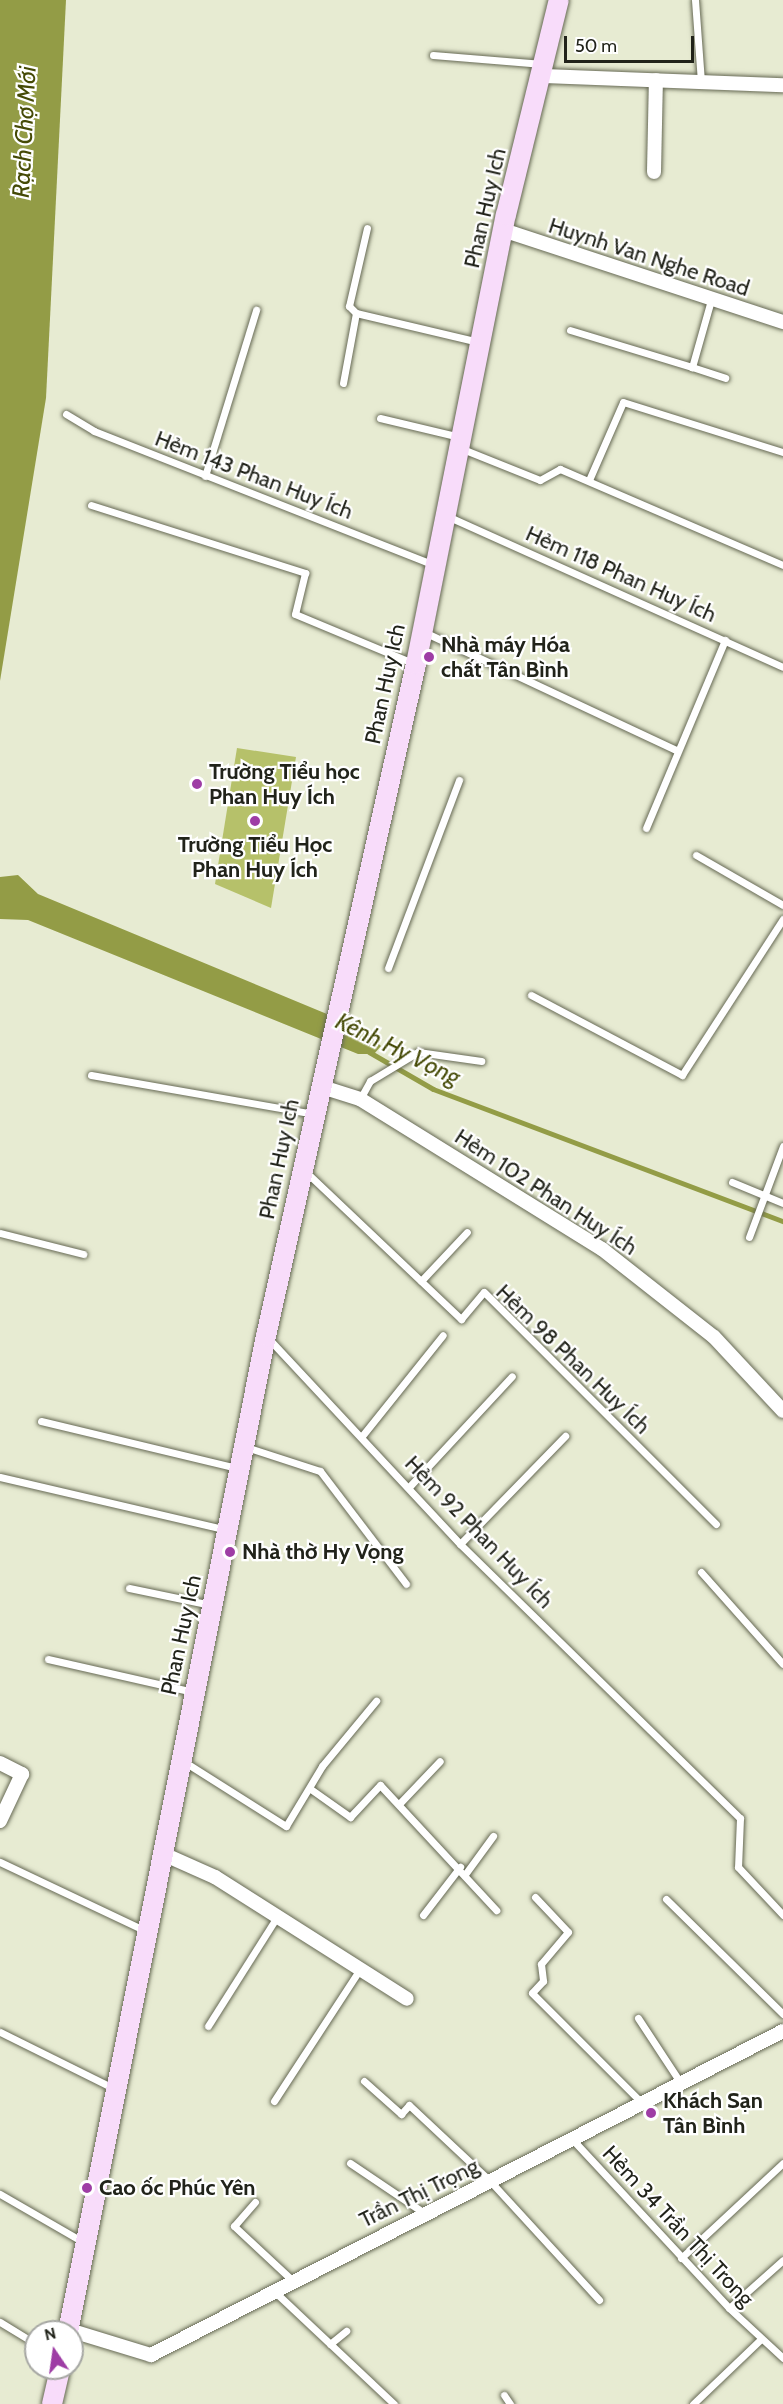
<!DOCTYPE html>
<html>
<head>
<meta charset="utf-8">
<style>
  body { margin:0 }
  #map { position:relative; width:783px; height:2404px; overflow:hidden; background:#e7ebd2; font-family:Cabin,sans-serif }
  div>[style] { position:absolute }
  .water>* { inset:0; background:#939c46 }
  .stream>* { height:5px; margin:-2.5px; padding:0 2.5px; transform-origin:2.5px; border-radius:2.5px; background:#939c46 }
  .building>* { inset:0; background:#b6c16a }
  .roads { filter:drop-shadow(0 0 2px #666954) drop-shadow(0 0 2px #666954) }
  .lane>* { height:7px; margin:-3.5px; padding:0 3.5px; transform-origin:3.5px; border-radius:3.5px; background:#fff }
  .street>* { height:14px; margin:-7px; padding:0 7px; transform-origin:7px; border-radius:7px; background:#fff }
  .secondary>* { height:20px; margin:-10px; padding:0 10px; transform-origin:10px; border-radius:10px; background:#f8dcfa }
  .dots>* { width:16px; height:16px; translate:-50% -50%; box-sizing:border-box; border:3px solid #fff; border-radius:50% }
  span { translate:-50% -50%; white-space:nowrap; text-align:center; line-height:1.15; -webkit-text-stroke:4.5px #fff; paint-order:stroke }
  .street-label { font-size:22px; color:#21231a }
  .poi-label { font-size:22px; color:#21231a; font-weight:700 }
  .left { translate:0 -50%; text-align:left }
  .water-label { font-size:24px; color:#454a06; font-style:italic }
  .north { position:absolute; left:24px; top:2320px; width:60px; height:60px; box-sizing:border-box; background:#fff; border:2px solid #a6a7a3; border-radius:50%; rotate:347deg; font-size:16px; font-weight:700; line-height:24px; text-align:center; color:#21231a }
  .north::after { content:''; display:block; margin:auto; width:21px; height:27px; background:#9e3da5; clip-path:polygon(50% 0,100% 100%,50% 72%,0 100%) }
  .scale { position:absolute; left:564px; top:36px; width:130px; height:27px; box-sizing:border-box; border:3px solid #21231a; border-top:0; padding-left:8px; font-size:18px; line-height:21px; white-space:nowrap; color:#21231a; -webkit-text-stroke:4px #fff; paint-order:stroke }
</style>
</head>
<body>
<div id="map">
  <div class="water">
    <div style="clip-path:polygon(0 0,66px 0,46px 398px,0 681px)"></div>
    <div style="clip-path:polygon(18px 875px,38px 894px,363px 1029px,381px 1046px,374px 1054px,358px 1054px,28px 920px,0 919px,0 877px)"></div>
  </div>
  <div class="stream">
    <div style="left:369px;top:1052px;width:74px;rotate:30deg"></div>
    <div style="left:433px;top:1089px;width:374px;rotate:20.7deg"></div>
  </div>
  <div class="building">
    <div style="clip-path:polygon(237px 748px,296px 757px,271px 908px,215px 884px)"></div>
  </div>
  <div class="roads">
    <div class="lane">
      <div style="left:695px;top:0;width:81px;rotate:85.8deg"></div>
      <div style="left:433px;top:55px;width:110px;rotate:4.7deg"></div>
      <div style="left:711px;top:300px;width:70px;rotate:105.8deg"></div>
      <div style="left:692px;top:367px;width:35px;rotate:18deg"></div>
      <div style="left:356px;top:313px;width:126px;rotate:13.3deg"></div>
      <div style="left:570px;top:330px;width:127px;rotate:16.9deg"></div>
      <div style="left:343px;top:383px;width:71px;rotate:-79.5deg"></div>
      <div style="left:356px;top:313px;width:10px;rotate:-135deg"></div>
      <div style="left:349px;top:306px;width:80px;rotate:-77deg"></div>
      <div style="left:66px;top:414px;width:33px;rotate:31deg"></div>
      <div style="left:94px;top:431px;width:363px;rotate:21.5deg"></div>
      <div style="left:380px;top:418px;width:82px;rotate:13.4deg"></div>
      <div style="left:460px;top:448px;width:86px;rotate:21.8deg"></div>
      <div style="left:540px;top:480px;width:23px;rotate:-29deg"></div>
      <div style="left:560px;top:469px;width:243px;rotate:23.3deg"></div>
      <div style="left:205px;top:476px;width:174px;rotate:-72.9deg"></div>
      <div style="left:589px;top:480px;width:85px;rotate:-66.4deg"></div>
      <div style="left:623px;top:402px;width:168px;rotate:17.4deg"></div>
      <div style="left:91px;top:505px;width:225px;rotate:17.6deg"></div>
      <div style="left:305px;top:573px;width:42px;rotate:103.7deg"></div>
      <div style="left:295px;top:614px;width:128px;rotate:22.6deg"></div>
      <div style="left:447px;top:516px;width:368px;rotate:24.2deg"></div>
      <div style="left:424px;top:632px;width:280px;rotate:25.1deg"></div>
      <div style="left:646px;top:828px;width:204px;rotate:-67.2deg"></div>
      <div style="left:696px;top:855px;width:100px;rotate:29.9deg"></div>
      <div style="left:388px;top:968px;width:201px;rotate:-69.3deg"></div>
      <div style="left:531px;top:995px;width:171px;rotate:27.9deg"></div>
      <div style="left:682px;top:1075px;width:186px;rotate:-57.1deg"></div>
      <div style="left:91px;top:1075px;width:226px;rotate:9.9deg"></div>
      <div style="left:360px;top:1099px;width:21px;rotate:-61deg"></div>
      <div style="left:370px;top:1081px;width:56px;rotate:-31.1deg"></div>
      <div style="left:418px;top:1052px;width:64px;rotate:8.1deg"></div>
      <div style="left:306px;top:1172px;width:214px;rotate:43.5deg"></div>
      <div style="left:461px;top:1319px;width:35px;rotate:-50deg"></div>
      <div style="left:484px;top:1292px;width:328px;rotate:45deg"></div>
      <div style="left:732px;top:1182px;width:55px;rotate:22.4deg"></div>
      <div style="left:0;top:1233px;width:86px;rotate:14.2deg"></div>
      <div style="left:749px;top:1237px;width:97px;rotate:-69.5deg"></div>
      <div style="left:421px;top:1281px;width:67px;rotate:-46.8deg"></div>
      <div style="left:268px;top:1338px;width:282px;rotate:47deg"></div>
      <div style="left:460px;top:1544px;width:392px;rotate:44.4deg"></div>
      <div style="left:740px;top:1818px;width:49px;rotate:92.3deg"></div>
      <div style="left:738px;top:1867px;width:66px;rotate:46.8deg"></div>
      <div style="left:41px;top:1421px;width:202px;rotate:13.5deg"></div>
      <div style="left:362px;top:1436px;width:129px;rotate:-51.3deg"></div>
      <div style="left:246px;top:1447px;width:78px;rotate:18deg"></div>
      <div style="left:320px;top:1471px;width:142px;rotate:52.7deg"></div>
      <div style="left:0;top:1477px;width:233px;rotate:13.1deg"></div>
      <div style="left:409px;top:1487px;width:151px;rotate:-47.1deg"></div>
      <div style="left:460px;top:1544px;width:151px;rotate:-45.8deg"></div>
      <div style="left:701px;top:1572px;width:123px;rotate:48.3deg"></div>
      <div style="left:129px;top:1588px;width:84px;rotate:11.7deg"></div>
      <div style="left:48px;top:1659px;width:149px;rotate:12.8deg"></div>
      <div style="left:183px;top:1761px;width:122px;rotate:32.3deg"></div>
      <div style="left:286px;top:1826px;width:70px;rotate:-59deg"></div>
      <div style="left:322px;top:1766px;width:85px;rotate:-50.3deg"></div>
      <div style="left:312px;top:1790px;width:47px;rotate:35.4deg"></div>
      <div style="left:350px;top:1817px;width:44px;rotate:-46.8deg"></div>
      <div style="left:380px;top:1785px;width:171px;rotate:47.1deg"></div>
      <div style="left:399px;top:1804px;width:59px;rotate:-46.4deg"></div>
      <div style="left:0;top:1862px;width:161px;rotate:25.3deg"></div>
      <div style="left:466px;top:1873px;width:46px;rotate:-53.9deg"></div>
      <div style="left:535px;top:1897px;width:48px;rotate:46.7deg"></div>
      <div style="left:568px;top:1932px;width:42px;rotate:130.2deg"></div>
      <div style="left:541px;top:1964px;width:17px;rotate:83deg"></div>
      <div style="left:543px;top:1981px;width:16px;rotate:133deg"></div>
      <div style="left:532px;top:1993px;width:154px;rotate:45deg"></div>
      <div style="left:666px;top:1899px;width:164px;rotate:44.5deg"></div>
      <div style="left:423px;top:1915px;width:61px;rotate:-52.4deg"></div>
      <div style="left:638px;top:2018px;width:77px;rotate:56.7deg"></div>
      <div style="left:208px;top:2026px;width:129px;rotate:-57.7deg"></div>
      <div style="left:0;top:2032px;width:128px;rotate:26.4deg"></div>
      <div style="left:364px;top:2081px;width:50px;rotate:41.7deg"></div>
      <div style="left:401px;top:2114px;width:12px;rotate:-48deg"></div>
      <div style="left:409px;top:2105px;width:112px;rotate:43.2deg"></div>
      <div style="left:491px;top:2182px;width:160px;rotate:47.5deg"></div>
      <div style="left:274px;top:2101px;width:158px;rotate:-56.9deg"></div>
      <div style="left:572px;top:2139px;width:231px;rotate:47.1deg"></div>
      <div style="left:729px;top:2308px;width:74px;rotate:42.8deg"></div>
      <div style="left:350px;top:2163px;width:89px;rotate:34deg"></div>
      <div style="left:0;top:2194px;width:96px;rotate:30deg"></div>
      <div style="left:255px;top:2202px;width:32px;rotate:131deg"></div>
      <div style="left:234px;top:2226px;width:79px;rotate:43deg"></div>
      <div style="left:681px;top:2258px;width:139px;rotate:-43deg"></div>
      <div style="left:274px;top:2291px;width:165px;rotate:43.3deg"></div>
      <div style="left:729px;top:2308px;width:72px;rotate:-41.6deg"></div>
      <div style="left:0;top:2322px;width:42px;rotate:31.4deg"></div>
      <div style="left:330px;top:2344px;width:21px;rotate:-39deg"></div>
      <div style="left:504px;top:2395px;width:11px;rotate:56deg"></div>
      <div style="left:693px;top:2404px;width:94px;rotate:-43.7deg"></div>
    </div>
    <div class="street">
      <div style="left:544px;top:76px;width:239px;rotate:2.2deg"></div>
      <div style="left:654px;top:172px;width:92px;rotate:-88.8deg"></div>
      <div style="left:503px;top:230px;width:295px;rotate:18.2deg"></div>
      <div style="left:319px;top:1086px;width:43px;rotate:17.6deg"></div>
      <div style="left:360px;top:1099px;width:285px;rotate:31.8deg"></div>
      <div style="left:602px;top:1249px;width:142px;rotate:38.2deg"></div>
      <div style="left:714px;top:1337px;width:101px;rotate:47deg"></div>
      <div style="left:0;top:1763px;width:25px;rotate:27deg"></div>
      <div style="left:22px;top:1774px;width:52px;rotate:115.1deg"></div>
      <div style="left:161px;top:1853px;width:59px;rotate:24deg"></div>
      <div style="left:215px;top:1877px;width:227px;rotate:32.4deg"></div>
      <div style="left:69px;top:2330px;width:86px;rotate:17deg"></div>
      <div style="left:151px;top:2355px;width:710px;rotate:-27.14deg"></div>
    </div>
    <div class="secondary">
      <div style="left:68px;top:2332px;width:1015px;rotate:-78.76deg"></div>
      <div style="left:266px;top:1336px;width:689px;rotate:-77.42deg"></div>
      <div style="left:416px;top:664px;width:458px;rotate:-78.7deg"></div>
      <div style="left:506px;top:215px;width:221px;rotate:-76.2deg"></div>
      <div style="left:52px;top:2404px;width:37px;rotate:-77deg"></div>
    </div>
  </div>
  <div class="dots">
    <div style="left:429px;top:657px;background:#9e3da5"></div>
    <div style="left:197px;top:784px;background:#9e3da5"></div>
    <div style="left:255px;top:821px;background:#9e3da5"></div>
    <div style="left:230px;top:1552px;background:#9e3da5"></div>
    <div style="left:651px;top:2113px;background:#9e3da5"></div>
    <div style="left:87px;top:2188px;background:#9e3da5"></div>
  </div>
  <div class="street-label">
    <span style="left:485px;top:208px;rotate:-77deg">Phan Huy Ich</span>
    <span style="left:649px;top:257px;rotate:18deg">Huynh Van Nghe Road</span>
    <span style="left:254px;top:475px;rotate:21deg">Hẻm 143 Phan Huy Ích</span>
    <span style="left:621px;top:574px;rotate:24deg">Hẻm 118 Phan Huy Ích</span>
    <span style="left:385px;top:684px;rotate:-78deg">Phan Huy Ich</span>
    <span style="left:279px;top:1159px;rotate:-78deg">Phan Huy Ich</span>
    <span style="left:546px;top:1192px;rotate:33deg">Hẻm 102 Phan Huy Ích</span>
    <span style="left:573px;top:1359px;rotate:44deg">Hẻm 98 Phan Huy Ích</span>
    <span style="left:479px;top:1532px;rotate:46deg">Hẻm 92 Phan Huy Ích</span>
    <span style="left:181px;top:1635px;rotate:-78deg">Phan Huy Ich</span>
    <span style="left:419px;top:2193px;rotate:-26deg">Trần Thị Trọng</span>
    <span style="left:678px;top:2226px;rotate:47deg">Hẻm 34 Trần Thị Trong</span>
  </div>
  <div class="poi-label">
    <span class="left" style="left:441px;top:657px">Nhà máy Hóa<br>chất Tân Bình</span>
    <span class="left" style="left:209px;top:784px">Trường Tiểu học<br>Phan Huy Ích</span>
    <span style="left:255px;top:857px">Trường Tiểu Học<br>Phan Huy Ích</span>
    <span class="left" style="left:242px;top:1552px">Nhà thờ Hy Vọng</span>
    <span class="left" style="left:663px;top:2113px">Khách Sạn<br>Tân Bình</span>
    <span class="left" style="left:99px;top:2188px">Cao ốc Phúc Yên</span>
  </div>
  <div class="water-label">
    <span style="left:24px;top:132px;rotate:-87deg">Rạch Chợ Mới</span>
    <span style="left:398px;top:1049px;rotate:26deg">Kênh Hy Vọng</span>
  </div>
  <div class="north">N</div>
  <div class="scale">50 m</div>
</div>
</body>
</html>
